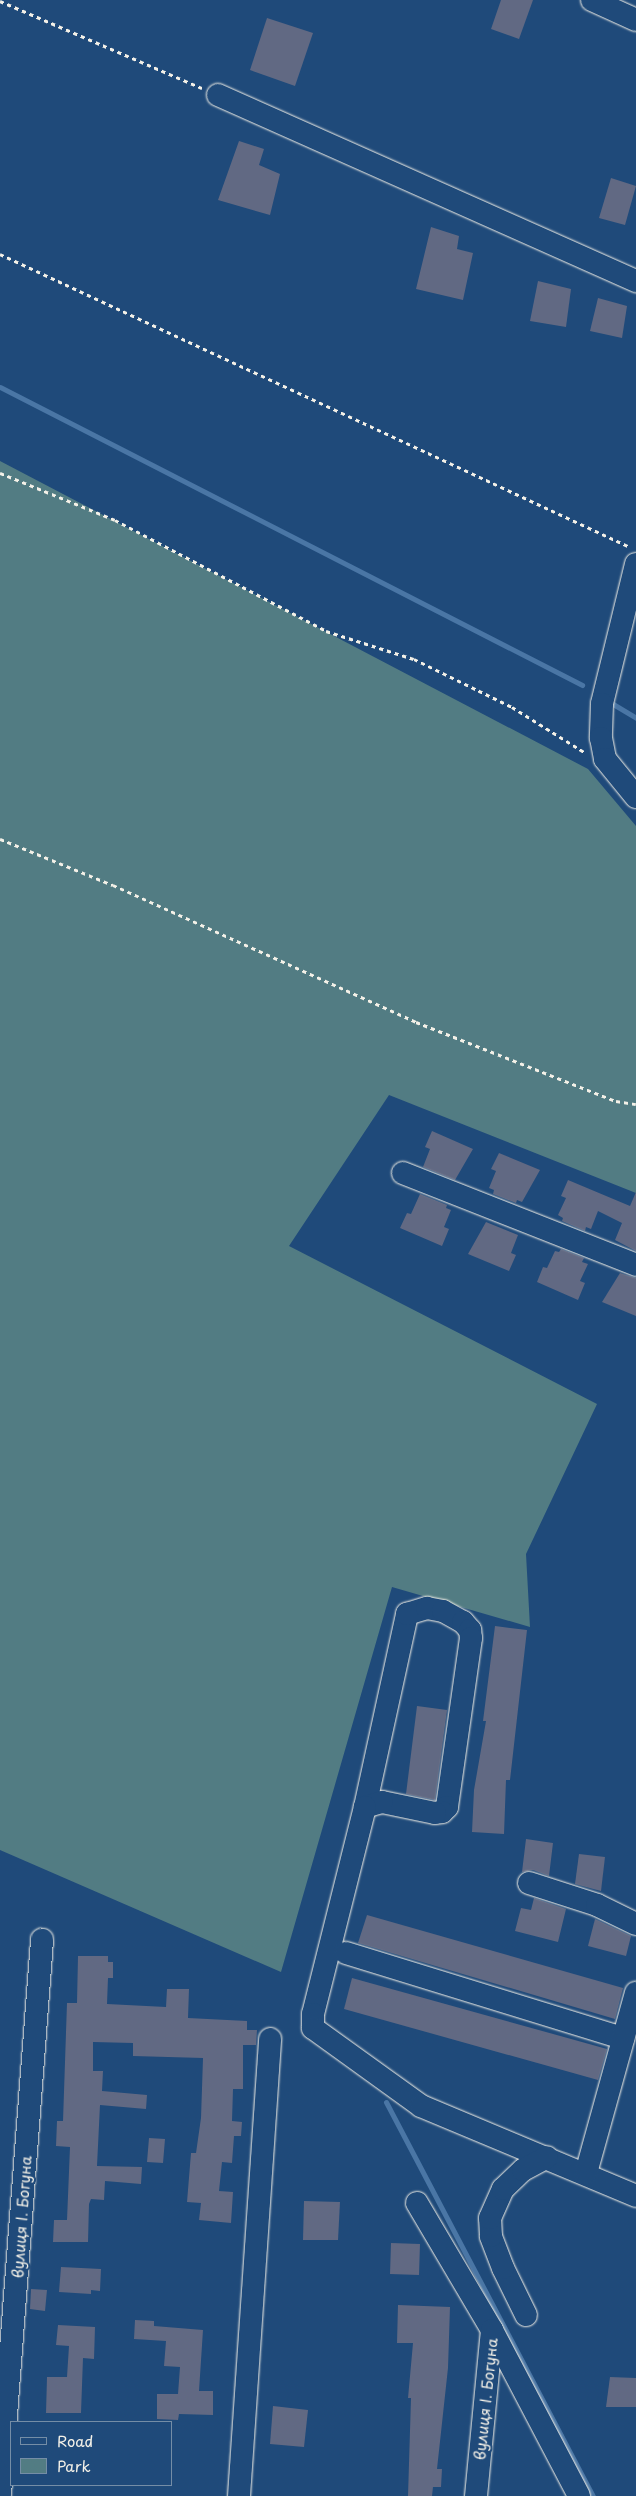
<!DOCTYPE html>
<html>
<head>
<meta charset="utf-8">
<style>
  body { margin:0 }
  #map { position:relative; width:636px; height:2496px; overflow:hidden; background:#1f4a7a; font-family:"Playpen Sans",sans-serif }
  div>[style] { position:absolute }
  .green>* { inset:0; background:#527c83 }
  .stream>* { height:5px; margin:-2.5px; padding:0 2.5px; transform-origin:2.5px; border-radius:2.5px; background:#4a76a5 }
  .building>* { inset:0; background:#616983 }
  .path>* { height:3px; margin-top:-1.5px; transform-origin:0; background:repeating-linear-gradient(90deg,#f4f1e8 0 4px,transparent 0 8px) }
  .roads { filter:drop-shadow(0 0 1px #f4f1e8) drop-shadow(0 0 1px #f4f1e8) }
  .minor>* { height:22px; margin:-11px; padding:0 11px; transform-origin:11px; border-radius:11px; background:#1f4a7a }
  span { translate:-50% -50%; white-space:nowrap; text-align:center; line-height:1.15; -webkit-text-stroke:4px #1f4a7a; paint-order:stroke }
  .street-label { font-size:15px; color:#f4f1e8 }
  .legend { position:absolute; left:10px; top:2421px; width:162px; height:65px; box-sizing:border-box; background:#1f4a7a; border:1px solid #748da6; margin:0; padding:6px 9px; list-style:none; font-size:15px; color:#f4f1e8 }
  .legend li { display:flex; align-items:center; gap:10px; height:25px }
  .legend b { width:25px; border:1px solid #748da6 }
</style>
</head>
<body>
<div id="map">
  <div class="green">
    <div style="clip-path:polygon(0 461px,588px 769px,636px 826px,636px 1193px,389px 1095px,289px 1246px,597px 1404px,526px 1554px,530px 1627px,392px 1587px,281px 1972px,0 1850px)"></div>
  </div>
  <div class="stream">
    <div style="left:0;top:387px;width:654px;rotate:27.11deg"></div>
    <div style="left:613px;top:704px;width:27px;rotate:31deg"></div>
    <div style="left:386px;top:2102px;width:445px;rotate:62.3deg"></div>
  </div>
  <div class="building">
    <div style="clip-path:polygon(501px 0,533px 0,519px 39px,491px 29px)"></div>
    <div style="clip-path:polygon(267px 18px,313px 33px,295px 86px,250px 70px)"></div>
    <div style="clip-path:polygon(239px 141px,264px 149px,259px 165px,280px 174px,270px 215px,218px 200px)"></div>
    <div style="clip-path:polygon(611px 178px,636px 186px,625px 225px,599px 218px)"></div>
    <div style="clip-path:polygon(431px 227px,459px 236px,457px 249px,473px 253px,463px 300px,416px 289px)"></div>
    <div style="clip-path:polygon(538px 281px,571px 289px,566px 327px,530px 321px)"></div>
    <div style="clip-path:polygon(598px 298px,627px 306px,622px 338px,590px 331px)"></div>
    <div style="clip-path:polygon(432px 1131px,473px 1149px,455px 1180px,423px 1167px,430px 1149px,425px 1147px)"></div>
    <div style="clip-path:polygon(499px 1153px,540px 1170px,522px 1202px,517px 1200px,516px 1203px,493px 1194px,494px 1190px,489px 1188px,496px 1171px,491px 1169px)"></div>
    <div style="clip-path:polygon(568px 1180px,630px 1206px,636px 1192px,636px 1251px,615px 1240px,622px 1223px,598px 1211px,591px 1229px,586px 1227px,585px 1231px,562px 1221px,563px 1218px,558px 1215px,566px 1198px,561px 1196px)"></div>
    <div style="clip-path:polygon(420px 1194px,447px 1205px,446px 1208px,451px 1210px,444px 1227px,449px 1229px,442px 1246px,400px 1228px,407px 1213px,411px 1214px)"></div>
    <div style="clip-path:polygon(486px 1222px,518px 1235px,511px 1253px,516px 1255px,509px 1271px,468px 1254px)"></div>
    <div style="clip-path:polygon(561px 1249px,584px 1258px,582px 1262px,588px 1264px,580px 1281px,585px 1283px,578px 1300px,537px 1282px,543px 1267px,547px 1268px,555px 1251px,559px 1252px)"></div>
    <div style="clip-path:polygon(620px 1273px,636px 1278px,636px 1316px,602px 1302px)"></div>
    <div style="clip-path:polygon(495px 1626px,527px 1630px,510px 1780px,506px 1780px,504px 1834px,472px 1832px,474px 1790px,486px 1721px,483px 1721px)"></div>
    <div style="clip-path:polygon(417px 1706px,447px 1710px,435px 1800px,406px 1794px)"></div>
    <div style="clip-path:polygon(526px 1839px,553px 1843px,549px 1876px,533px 1870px,522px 1872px)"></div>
    <div style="clip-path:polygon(579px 1854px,605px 1857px,601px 1891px,575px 1884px)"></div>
    <div style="clip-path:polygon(534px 1898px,566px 1909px,558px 1942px,515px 1931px,521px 1908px,531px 1910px)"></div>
    <div style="clip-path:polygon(367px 1915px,623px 1988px,615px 2019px,358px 1943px)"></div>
    <div style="clip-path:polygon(595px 1919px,631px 1936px,626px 1956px,588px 1946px)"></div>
    <div style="clip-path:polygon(78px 1956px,108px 1956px,108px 1962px,113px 1962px,113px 1978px,108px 1978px,107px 2004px,166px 2007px,167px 1989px,189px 1989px,188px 2018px,247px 2021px,247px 2030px,257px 2030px,256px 2045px,243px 2045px,243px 2089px,233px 2089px,232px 2121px,242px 2122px,241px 2136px,234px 2136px,232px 2163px,222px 2162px,219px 2191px,233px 2192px,231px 2223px,199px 2220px,201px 2203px,187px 2202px,191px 2153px,196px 2153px,201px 2118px,203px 2058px,133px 2056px,133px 2043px,93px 2042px,93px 2071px,103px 2071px,102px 2091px,147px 2095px,146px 2109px,100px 2105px,97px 2166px,142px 2167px,141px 2184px,105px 2181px,104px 2200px,91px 2199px,89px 2204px,88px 2242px,53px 2242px,54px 2220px,67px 2220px,70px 2147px,56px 2146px,57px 2121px,63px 2121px,67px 2003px,77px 2003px)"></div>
    <div style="clip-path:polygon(352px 1978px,607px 2049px,598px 2080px,344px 2009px)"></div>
    <div style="clip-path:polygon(149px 2138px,165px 2139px,163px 2163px,147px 2162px)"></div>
    <div style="clip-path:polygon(304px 2201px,340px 2202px,338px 2240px,303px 2240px)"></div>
    <div style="clip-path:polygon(391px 2243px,420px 2244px,419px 2275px,390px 2274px)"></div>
    <div style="clip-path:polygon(61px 2267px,101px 2269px,100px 2291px,91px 2290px,91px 2294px,59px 2292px)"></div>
    <div style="clip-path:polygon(31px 2289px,47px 2290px,45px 2311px,30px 2309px)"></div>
    <div style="clip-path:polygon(398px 2305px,450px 2307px,448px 2368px,437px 2469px,442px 2469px,441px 2487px,433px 2487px,432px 2496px,408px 2496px,411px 2398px,408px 2398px,413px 2343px,397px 2343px)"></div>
    <div style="clip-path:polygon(135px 2320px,154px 2321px,154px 2326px,203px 2330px,199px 2391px,213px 2391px,213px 2415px,179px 2414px,178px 2420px,157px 2419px,157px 2394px,178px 2394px,180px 2367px,164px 2366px,166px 2341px,134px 2339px)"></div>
    <div style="clip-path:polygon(58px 2325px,95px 2327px,94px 2359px,83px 2358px,81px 2413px,46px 2413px,47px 2377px,67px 2377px,69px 2346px,56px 2345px)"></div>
    <div style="clip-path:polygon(610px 2377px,636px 2378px,636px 2407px,606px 2407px)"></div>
    <div style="clip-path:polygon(273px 2406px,308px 2410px,304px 2447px,270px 2444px)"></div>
  </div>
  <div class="path">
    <div style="left:0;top:1px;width:220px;rotate:23.3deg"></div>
    <div style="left:0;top:254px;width:695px;rotate:24.94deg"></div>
    <div style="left:0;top:473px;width:124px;rotate:22.2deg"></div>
    <div style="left:115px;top:520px;width:238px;rotate:27.7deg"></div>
    <div style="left:326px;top:631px;width:92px;rotate:17.7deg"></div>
    <div style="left:414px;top:659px;width:109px;rotate:26.1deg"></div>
    <div style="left:512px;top:707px;width:85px;rotate:32deg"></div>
    <div style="left:0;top:839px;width:122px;rotate:22.2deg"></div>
    <div style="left:113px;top:885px;width:333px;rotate:24.3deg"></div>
    <div style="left:416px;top:1022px;width:215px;rotate:21.6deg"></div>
    <div style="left:616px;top:1101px;width:20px;rotate:9deg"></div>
  </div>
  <div class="roads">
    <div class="minor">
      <div style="left:592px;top:0;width:48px;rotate:24.4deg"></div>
      <div style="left:218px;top:95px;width:458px;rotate:24deg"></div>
      <div style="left:636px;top:564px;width:144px;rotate:103.7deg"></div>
      <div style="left:602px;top:704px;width:34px;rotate:92deg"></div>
      <div style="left:601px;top:738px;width:21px;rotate:79deg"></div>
      <div style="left:605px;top:759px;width:49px;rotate:50.8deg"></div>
      <div style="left:403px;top:1173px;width:251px;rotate:21.5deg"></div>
      <div style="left:365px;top:1807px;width:198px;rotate:-77.7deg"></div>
      <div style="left:407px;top:1614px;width:21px;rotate:-17deg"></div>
      <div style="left:427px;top:1608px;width:16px;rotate:11deg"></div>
      <div style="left:443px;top:1611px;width:23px;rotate:29deg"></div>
      <div style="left:463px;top:1622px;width:11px;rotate:49deg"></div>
      <div style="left:470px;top:1630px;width:8px;rotate:83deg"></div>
      <div style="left:471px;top:1638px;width:171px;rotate:98.1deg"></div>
      <div style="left:447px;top:1807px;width:7px;rotate:135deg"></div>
      <div style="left:442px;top:1812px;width:7px;rotate:172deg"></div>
      <div style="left:435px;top:1813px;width:54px;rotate:-168.3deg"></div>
      <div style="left:382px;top:1802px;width:18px;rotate:164deg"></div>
      <div style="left:365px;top:1807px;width:213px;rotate:104.1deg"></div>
      <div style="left:313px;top:2014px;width:14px;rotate:90deg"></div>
      <div style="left:313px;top:2028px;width:133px;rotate:35.8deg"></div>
      <div style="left:421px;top:2106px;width:233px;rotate:22.7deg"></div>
      <div style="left:529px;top:1883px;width:71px;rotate:17.9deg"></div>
      <div style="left:597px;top:1905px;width:43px;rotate:26deg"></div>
      <div style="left:346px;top:1953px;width:290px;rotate:17.1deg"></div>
      <div style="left:586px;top:2173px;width:187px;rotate:-74.5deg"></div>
      <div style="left:417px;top:2203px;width:147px;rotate:59.4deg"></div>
      <div style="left:492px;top:2330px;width:167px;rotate:95.5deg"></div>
      <div style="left:526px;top:2315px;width:52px;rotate:-116.1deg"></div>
      <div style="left:503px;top:2268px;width:34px;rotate:-111deg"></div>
      <div style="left:491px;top:2236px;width:18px;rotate:-93deg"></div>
      <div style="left:490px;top:2218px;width:32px;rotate:-66deg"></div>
      <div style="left:503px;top:2189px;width:28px;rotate:-44deg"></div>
      <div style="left:523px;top:2170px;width:27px;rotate:-28deg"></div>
      <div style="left:492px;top:2330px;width:187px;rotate:62.3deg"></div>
      <div style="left:0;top:2494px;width:556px;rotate:-85.66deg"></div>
      <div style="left:239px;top:2496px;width:458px;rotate:-86.1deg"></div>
    </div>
  </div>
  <div class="street-label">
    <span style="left:21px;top:2217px;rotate:-86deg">вулиця І. Богуна</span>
    <span style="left:485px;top:2399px;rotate:-84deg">вулиця І. Богуна</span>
  </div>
  <ul class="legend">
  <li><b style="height:6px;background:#1f4a7a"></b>Road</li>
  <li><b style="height:14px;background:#527c83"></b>Park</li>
  </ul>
</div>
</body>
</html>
